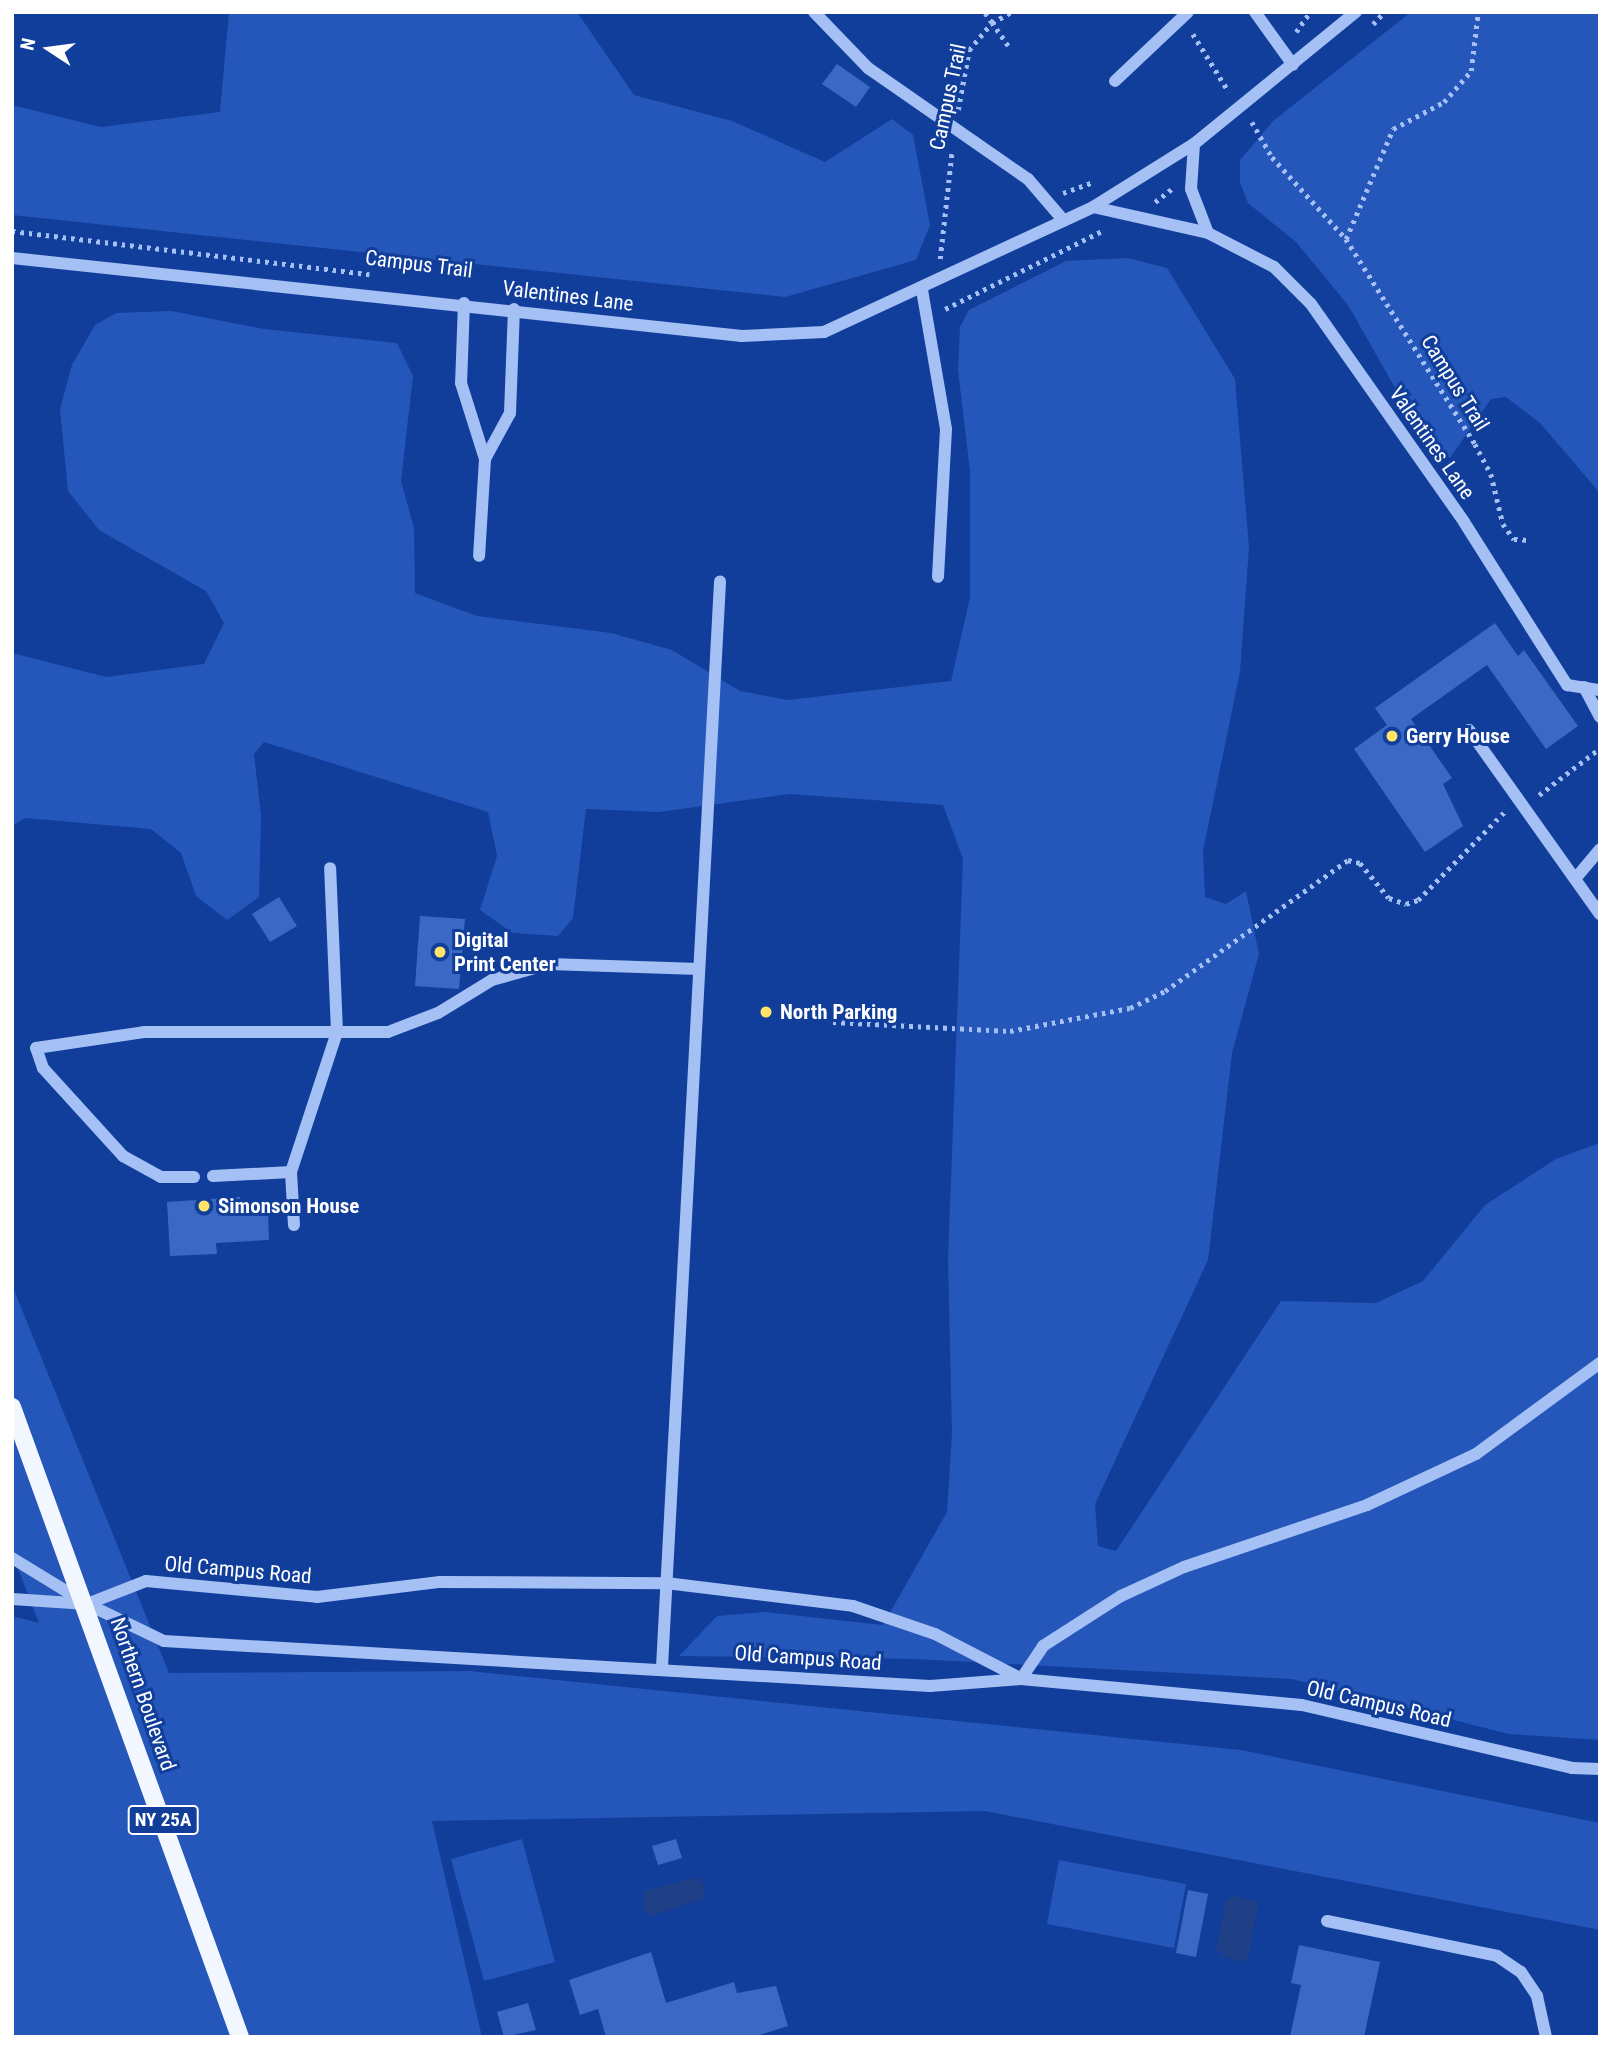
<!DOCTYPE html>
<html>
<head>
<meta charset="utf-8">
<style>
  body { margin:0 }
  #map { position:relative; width:1612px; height:2049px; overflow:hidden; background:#113e9b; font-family:"Roboto Condensed",sans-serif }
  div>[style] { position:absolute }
  .green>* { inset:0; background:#2457b9 }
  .water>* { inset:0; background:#1f4087 }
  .building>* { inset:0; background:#3a68c2 }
  .path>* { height:4.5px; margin-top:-2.25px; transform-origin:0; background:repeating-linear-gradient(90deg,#a5c0f4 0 3.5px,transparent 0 8.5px) }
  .minor>* { height:12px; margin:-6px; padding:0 6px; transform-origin:6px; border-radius:6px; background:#a5c0f4 }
  .major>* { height:18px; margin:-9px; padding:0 9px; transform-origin:9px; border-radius:9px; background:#f2f6ff }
  .dots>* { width:19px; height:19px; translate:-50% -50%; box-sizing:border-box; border:4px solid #113e9b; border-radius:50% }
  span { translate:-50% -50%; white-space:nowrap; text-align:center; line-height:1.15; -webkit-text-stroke:6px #113e9b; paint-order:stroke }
  .shield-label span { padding:2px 5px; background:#113e9b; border:2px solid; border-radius:5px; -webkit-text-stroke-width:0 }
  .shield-label { font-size:19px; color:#fff; font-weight:700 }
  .street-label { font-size:21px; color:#fff }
  .poi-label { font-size:21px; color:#fff; font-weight:700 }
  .left { translate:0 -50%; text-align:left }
  .frame { position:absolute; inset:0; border:14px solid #fff; pointer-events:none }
  .north { position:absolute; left:14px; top:14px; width:70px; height:70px; -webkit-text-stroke:5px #113e9b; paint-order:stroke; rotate:283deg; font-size:19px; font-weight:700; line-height:28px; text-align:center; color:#fff }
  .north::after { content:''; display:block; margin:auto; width:24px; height:32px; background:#fff; clip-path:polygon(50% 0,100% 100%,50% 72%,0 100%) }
</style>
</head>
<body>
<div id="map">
  <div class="green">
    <div style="clip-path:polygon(229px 12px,577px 12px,634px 95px,732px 121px,825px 162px,892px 119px,913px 135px,930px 225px,916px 260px,785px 297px,12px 215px,12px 105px,101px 127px,220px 112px)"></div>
    <div style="clip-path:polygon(1411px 12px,1600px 12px,1600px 493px,1540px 423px,1506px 397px,1491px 399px,1450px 458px,1427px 444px,1348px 305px,1296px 242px,1248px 203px,1240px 182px,1240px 160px,1273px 121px)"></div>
    <div style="clip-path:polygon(1127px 258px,1167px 268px,1235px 379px,1249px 547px,1240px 672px,1203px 851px,1205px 897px,1226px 904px,1246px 891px,1259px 954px,1232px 1053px,1208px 1260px,1095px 1504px,1098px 1546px,1116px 1551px,1281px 1301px,1376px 1303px,1423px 1281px,1485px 1205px,1556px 1159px,1600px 1143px,1600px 1740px,1509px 1734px,1292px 1679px,916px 1659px,679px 1656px,717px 1616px,765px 1612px,883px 1625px,947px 1512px,952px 1433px,948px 1259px,963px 859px,943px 805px,790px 794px,659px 812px,586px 809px,573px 918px,558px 936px,513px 933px,480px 910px,497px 856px,488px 812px,264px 742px,254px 754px,261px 816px,259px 897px,227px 920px,196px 896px,181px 853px,151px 829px,25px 818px,12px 826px,12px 653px,106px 677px,204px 664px,224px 623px,206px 591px,99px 530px,68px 491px,60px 409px,72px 365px,95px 325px,116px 313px,171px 311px,264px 329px,397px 343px,413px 376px,401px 481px,414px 528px,415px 593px,477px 616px,611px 633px,672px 650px,740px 691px,788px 700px,951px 681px,970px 597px,970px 471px,958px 370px,960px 327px,969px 310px,1066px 261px)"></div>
    <div style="clip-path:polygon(12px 1285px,169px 1673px,469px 1671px,1241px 1750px,1600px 1823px,1600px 1930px,985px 1811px,432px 1821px,482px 2037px,12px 2037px,12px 1616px,39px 1623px,12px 1553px)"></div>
    <div style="clip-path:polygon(522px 1839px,555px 1962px,484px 1981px,451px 1859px)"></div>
    <div style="clip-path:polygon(1059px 1860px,1186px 1884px,1174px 1948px,1047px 1924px)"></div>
  </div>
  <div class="water">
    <div style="clip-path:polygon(697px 1877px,705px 1886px,703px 1899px,651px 1916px,643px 1908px,644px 1891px)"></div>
    <div style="clip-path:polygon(1233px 1896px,1259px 1901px,1247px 1962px,1221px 1957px,1222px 1952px,1216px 1950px,1226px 1901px)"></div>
  </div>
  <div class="building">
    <div style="clip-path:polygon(837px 64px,870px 87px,856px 107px,822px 84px)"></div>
    <div style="clip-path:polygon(1495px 623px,1518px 656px,1524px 650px,1578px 726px,1546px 749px,1487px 665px,1411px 719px,1452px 778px,1443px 784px,1463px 826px,1425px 852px,1354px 749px,1387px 725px,1375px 708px)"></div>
    <div style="clip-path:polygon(279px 897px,297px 926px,270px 942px,252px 914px)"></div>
    <div style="clip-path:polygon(420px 916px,465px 919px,459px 989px,415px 986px)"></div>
    <div style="clip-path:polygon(240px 1197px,240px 1212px,268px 1211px,269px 1240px,216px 1243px,217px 1254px,170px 1256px,167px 1202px)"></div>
    <div style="clip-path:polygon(676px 1839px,682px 1858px,658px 1865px,652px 1846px)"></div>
    <div style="clip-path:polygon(1188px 1890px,1208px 1894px,1196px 1957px,1176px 1953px)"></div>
    <div style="clip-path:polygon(1299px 1945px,1380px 1962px,1364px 2037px,1290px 2037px,1301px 1985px,1291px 1983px)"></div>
    <div style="clip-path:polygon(651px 1952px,666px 2003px,734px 1982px,737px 1993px,776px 1986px,788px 2026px,753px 2037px,606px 2037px,598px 2009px,580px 2015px,569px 1980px)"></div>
    <div style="clip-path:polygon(528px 2003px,536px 2030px,504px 2037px,497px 2012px)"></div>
  </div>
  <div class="path">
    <div style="left:1373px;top:24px;width:16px;rotate:-47deg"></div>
    <div style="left:1296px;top:32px;width:24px;rotate:-55deg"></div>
    <div style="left:1193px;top:34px;width:68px;rotate:58.2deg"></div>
    <div style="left:1008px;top:46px;width:28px;rotate:-125deg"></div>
    <div style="left:992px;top:23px;width:22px;rotate:-30deg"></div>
    <div style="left:958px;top:110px;width:61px;rotate:-79.6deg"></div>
    <div style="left:969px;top:50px;width:35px;rotate:-50deg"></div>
    <div style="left:992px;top:23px;width:14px;rotate:-126deg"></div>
    <div style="left:1252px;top:122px;width:40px;rotate:60.3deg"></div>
    <div style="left:1272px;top:157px;width:110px;rotate:47.9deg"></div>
    <div style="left:1346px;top:239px;width:242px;rotate:57.8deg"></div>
    <div style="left:1475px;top:444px;width:34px;rotate:62deg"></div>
    <div style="left:1491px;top:474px;width:51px;rotate:76.5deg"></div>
    <div style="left:1503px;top:524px;width:19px;rotate:54deg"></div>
    <div style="left:1514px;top:539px;width:14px;rotate:4deg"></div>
    <div style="left:1063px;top:193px;width:32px;rotate:-20deg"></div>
    <div style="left:1155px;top:202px;width:23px;rotate:-38deg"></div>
    <div style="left:12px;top:231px;width:360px;rotate:6.9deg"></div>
    <div style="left:1346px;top:239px;width:120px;rotate:-66.9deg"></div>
    <div style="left:1393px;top:129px;width:58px;rotate:-27.9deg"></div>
    <div style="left:1444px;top:102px;width:41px;rotate:-48.9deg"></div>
    <div style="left:1471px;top:71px;width:59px;rotate:-83.2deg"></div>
    <div style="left:940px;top:259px;width:110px;rotate:-83.7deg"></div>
    <div style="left:945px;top:309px;width:178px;rotate:-26.4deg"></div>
    <div style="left:1539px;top:795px;width:77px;rotate:-37.6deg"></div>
    <div style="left:833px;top:1022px;width:177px;rotate:2.9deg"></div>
    <div style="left:1010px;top:1031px;width:122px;rotate:-10.9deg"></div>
    <div style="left:1130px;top:1008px;width:39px;rotate:-26deg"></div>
    <div style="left:1165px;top:991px;width:225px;rotate:-35.6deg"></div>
    <div style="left:1348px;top:860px;width:12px;rotate:14deg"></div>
    <div style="left:1360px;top:863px;width:45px;rotate:50.4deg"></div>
    <div style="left:1389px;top:898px;width:18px;rotate:19deg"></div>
    <div style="left:1406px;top:904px;width:13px;rotate:-18deg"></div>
    <div style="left:1418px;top:900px;width:126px;rotate:-45.6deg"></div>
  </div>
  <div class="minor">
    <div style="left:814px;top:12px;width:78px;rotate:46deg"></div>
    <div style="left:868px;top:68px;width:195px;rotate:34.8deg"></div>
    <div style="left:1028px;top:179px;width:55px;rotate:49.4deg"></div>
    <div style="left:1255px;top:12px;width:65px;rotate:54.4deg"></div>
    <div style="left:1115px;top:81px;width:100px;rotate:-43.4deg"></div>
    <div style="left:1194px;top:144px;width:45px;rotate:93.8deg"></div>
    <div style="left:1191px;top:189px;width:47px;rotate:68.9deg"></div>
    <div style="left:1093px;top:207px;width:118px;rotate:12.7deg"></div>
    <div style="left:1208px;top:233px;width:74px;rotate:27.3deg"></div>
    <div style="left:1274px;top:267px;width:52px;rotate:45deg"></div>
    <div style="left:1311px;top:304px;width:266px;rotate:54.9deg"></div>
    <div style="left:1464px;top:522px;width:193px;rotate:57.7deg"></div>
    <div style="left:1567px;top:685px;width:33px;rotate:9deg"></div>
    <div style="left:12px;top:258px;width:734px;rotate:6.1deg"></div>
    <div style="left:742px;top:336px;width:82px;rotate:-2.8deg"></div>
    <div style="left:824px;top:332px;width:297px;rotate:-24.9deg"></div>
    <div style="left:1093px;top:207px;width:119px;rotate:-32deg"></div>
    <div style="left:1194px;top:144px;width:209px;rotate:-39.2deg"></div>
    <div style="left:922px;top:290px;width:141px;rotate:80.2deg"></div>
    <div style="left:946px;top:429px;width:148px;rotate:93.1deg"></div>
    <div style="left:464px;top:303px;width:80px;rotate:92.1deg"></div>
    <div style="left:461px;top:383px;width:80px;rotate:72.5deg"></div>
    <div style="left:485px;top:459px;width:97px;rotate:93.5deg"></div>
    <div style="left:485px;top:459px;width:52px;rotate:-61.5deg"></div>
    <div style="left:510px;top:413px;width:104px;rotate:-87.8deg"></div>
    <div style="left:1584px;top:687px;width:34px;rotate:62deg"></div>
    <div style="left:1469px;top:730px;width:226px;rotate:54.6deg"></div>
    <div style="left:1575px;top:879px;width:39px;rotate:-50deg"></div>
    <div style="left:291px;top:1172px;width:53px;rotate:86.8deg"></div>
    <div style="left:213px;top:1176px;width:78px;rotate:-2.9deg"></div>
    <div style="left:291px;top:1172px;width:147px;rotate:-71.8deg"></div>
    <div style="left:337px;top:1032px;width:164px;rotate:-92.4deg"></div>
    <div style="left:194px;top:1177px;width:33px;rotate:180deg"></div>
    <div style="left:161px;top:1177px;width:43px;rotate:-151.1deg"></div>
    <div style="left:123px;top:1156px;width:119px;rotate:-132.3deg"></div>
    <div style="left:43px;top:1068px;width:21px;rotate:-109deg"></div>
    <div style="left:36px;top:1048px;width:109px;rotate:-8.4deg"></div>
    <div style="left:144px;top:1032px;width:244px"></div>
    <div style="left:388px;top:1032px;width:53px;rotate:-20.8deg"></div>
    <div style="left:438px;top:1013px;width:63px;rotate:-31.4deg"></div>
    <div style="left:492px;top:980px;width:59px;rotate:-15.7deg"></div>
    <div style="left:549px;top:964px;width:150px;rotate:1.9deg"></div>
    <div style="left:12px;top:1558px;width:88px;rotate:31.5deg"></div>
    <div style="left:87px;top:1604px;width:75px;rotate:-176.2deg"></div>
    <div style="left:87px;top:1604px;width:85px;rotate:25.7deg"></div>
    <div style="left:164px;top:1641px;width:767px;rotate:3.36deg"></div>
    <div style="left:930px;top:1686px;width:91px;rotate:-4.4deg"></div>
    <div style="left:1021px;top:1679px;width:282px;rotate:5.3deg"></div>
    <div style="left:1302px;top:1705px;width:277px;rotate:13.1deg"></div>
    <div style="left:1572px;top:1768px;width:28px;rotate:2deg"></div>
    <div style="left:87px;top:1604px;width:63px;rotate:-21.3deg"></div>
    <div style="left:146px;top:1581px;width:172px;rotate:5.3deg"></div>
    <div style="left:317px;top:1597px;width:124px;rotate:-7deg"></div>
    <div style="left:440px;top:1582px;width:226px;rotate:0.3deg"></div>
    <div style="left:666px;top:1583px;width:188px;rotate:7deg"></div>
    <div style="left:853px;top:1606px;width:87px;rotate:18.9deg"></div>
    <div style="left:935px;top:1634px;width:96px;rotate:27.4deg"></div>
    <div style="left:662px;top:1667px;width:1087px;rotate:-86.94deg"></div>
    <div style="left:1021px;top:1679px;width:40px;rotate:-56deg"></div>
    <div style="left:1043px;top:1646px;width:93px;rotate:-32.7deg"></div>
    <div style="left:1121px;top:1596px;width:69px;rotate:-24.7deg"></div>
    <div style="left:1184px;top:1567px;width:193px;rotate:-18.7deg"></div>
    <div style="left:1367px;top:1505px;width:120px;rotate:-25.1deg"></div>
    <div style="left:1476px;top:1454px;width:154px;rotate:-36.3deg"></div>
    <div style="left:1327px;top:1921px;width:174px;rotate:11.6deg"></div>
    <div style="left:1497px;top:1956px;width:29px;rotate:34deg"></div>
    <div style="left:1521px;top:1972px;width:29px;rotate:56deg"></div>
    <div style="left:1537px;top:1996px;width:42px;rotate:77.6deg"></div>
  </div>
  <div class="major">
    <div style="left:12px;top:1407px;width:670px;rotate:70.1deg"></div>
  </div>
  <div class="dots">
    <div style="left:1392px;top:736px;background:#ffe468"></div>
    <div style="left:440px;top:952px;background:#ffe468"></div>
    <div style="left:766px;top:1012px;background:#ffe468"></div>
    <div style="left:204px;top:1206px;background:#ffe468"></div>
  </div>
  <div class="shield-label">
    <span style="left:163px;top:1820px">NY 25A</span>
  </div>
  <div class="street-label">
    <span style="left:948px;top:97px;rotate:-78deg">Campus Trail</span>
    <span style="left:419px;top:264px;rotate:7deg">Campus Trail</span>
    <span style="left:568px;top:296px;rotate:7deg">Valentines Lane</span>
    <span style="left:1455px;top:383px;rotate:58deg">Campus Trail</span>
    <span style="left:1432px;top:443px;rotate:55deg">Valentines Lane</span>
    <span style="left:238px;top:1570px;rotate:5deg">Old Campus Road</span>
    <span style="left:808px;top:1658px;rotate:4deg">Old Campus Road</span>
    <span style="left:143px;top:1694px;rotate:71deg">Northern Boulevard</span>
    <span style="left:1379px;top:1704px;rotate:13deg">Old Campus Road</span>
  </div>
  <div class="poi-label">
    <span class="left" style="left:1406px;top:736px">Gerry House</span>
    <span class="left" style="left:454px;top:952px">Digital<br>Print Center</span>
    <span class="left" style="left:780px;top:1012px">North Parking</span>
    <span class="left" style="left:218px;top:1206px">Simonson House</span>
  </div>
  <div class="frame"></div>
  <div class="north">N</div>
</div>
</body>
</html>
